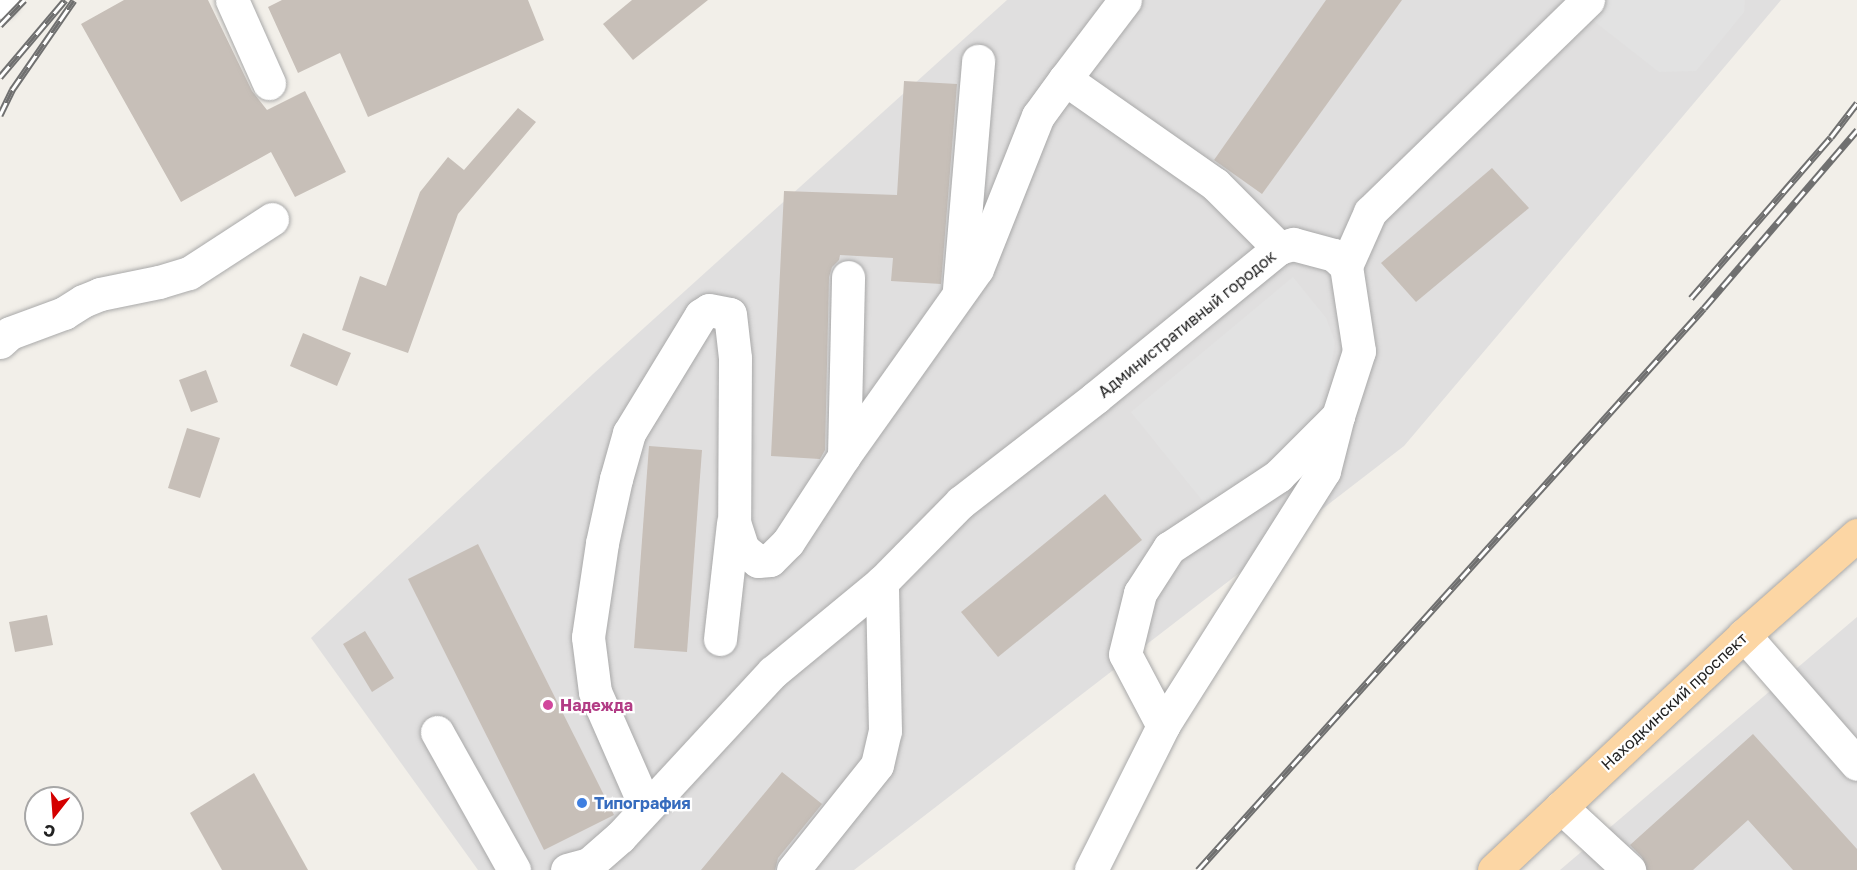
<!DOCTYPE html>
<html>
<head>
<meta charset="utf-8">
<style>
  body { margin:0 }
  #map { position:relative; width:1857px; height:870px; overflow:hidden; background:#f2efe9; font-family:"Golos Text",sans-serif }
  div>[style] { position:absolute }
  .residential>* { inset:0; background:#e0dfdf }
  .parking>* { inset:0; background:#e2e2e2 }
  .building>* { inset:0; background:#c7bfb8 }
  .roads { filter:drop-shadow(0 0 2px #a9a9a9) drop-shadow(0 0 2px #a9a9a9) }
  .minor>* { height:33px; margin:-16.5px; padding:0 16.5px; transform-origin:16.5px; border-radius:16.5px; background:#fff }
  .major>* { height:33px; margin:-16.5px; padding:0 16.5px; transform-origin:16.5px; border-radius:16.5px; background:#fcd6a4 }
  .rail>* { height:7px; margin-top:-3.5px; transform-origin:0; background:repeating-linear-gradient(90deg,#fff 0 14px,#707070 0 28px); box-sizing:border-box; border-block:2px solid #707070 }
  .dots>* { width:16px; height:16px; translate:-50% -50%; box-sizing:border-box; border:3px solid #fff; border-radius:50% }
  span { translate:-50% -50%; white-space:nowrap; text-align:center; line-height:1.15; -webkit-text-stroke:4.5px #fff; paint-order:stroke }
  .street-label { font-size:16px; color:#222 }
  .hotel-label { font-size:16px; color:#b23c85; font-weight:700 }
  .left { translate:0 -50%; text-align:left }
  .shop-label { font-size:16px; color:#366cbe; font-weight:700 }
  .north { position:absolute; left:24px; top:786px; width:60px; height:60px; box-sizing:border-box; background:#fff; border:2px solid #a7a7a7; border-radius:50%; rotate:197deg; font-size:16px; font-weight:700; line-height:24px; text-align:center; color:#222 }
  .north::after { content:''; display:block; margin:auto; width:21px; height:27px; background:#d40000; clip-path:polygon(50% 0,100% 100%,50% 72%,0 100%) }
</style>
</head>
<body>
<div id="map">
  <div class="residential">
    <div style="clip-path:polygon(1007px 0,1781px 0,1404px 446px,854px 870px,478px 870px,311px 638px,593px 374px)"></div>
    <div style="clip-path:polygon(1857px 617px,1857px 870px,1560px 870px)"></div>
  </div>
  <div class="parking">
    <div style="clip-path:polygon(1567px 0,1745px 0,1744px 12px,1696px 71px,1659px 72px)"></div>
    <div style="clip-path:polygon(1293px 277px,1326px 318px,1335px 342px,1331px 366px,1315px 419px,1210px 510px,1131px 412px)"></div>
  </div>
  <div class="building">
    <div style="clip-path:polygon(124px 0,208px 0,252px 91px,267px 110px,305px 91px,346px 172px,295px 197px,271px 152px,181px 202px,81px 24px)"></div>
    <div style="clip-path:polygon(282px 0,528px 0,544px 40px,368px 117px,340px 53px,298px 73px,268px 7px)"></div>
    <div style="clip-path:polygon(632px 0,708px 0,633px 60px,603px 24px)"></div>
    <div style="clip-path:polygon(1326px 0,1402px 0,1262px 194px,1214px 160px)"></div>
    <div style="clip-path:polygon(904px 81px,957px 84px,941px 284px,891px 281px,893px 258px,840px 255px,839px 260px,832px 267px,829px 277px,825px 450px,820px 459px,771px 456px,784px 191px,897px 195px)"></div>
    <div style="clip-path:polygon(518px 108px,536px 122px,458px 214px,408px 353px,342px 330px,360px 276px,386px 286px,420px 192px,448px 157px,464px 170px)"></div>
    <div style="clip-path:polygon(1492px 168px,1529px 208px,1416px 302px,1381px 263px)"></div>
    <div style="clip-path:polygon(303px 333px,351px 353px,337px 386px,290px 366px)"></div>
    <div style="clip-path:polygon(206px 370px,218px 402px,191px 412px,179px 380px)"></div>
    <div style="clip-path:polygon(187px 428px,220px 438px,200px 498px,168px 488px)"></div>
    <div style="clip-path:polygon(649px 446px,702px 450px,687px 652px,634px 648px)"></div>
    <div style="clip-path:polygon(1105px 494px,1142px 540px,998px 657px,961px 612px)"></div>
    <div style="clip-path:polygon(478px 544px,614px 815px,544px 850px,408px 579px)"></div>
    <div style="clip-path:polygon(47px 615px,53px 645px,15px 652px,9px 622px)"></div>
    <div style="clip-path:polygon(365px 631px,394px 678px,372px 692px,343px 644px)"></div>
    <div style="clip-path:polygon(1753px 734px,1857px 849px,1857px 870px,1793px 870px,1748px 820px,1693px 870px,1647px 870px,1642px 857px,1630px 845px)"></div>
    <div style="clip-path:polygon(782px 772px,822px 804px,778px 858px,775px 870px,701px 870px)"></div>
    <div style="clip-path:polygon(254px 773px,308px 870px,222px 870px,190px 813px)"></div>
  </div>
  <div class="roads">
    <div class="minor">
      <div style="left:232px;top:0;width:91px;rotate:66deg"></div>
      <div style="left:0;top:2px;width:3px;rotate:-45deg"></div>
      <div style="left:1065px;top:79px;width:99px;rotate:-52.8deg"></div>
      <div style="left:1346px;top:266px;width:59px;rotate:-66deg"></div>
      <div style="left:1370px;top:212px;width:304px;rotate:-44.2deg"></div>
      <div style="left:959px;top:289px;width:229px;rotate:-85.2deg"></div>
      <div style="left:0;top:342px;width:13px;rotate:-42deg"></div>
      <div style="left:10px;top:333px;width:58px;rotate:-20.3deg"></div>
      <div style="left:64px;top:313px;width:22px;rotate:-32deg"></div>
      <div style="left:83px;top:301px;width:18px;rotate:-22deg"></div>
      <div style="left:100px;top:294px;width:60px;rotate:-11.5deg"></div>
      <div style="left:159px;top:282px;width:31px;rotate:-17deg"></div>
      <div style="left:189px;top:273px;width:99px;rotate:-33deg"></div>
      <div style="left:844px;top:456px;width:179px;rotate:-88.7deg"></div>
      <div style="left:1744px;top:635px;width:171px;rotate:48.8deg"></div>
      <div style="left:720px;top:639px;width:116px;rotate:-83.6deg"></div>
      <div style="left:1163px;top:726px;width:81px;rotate:-117.8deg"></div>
      <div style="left:1125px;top:654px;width:63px;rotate:-76.2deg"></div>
      <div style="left:1140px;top:593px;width:54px;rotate:-57.2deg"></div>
      <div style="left:1169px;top:548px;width:131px;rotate:-33.4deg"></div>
      <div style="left:1278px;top:476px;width:85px;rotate:-45deg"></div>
      <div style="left:437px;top:732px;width:158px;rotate:60.8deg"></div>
      <div style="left:1561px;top:807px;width:93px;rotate:42.8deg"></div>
      <div style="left:646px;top:808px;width:127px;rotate:-113.7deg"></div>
      <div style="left:595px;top:692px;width:55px;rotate:-97.3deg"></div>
      <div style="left:588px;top:637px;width:95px;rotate:-81.5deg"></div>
      <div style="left:602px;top:543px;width:66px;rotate:-77.7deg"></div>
      <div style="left:616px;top:479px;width:48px;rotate:-74.2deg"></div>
      <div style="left:629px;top:433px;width:138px;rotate:-58.6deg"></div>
      <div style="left:701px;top:315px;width:9px;rotate:-32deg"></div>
      <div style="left:709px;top:310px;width:21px;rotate:11deg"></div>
      <div style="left:730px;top:314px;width:44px;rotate:83.5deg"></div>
      <div style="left:735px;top:358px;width:164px;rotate:90.3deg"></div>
      <div style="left:734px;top:522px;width:28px;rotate:72deg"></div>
      <div style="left:743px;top:549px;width:19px;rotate:39deg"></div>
      <div style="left:758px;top:561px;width:12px;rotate:-5deg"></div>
      <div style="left:770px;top:560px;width:25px;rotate:-45deg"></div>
      <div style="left:788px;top:542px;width:103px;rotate:-56.9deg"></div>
      <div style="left:844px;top:456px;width:229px;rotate:-54.6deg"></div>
      <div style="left:977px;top:269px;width:165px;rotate:-68.3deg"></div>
      <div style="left:1038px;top:116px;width:46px;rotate:-53.9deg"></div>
      <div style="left:1065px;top:79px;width:183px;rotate:35deg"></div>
      <div style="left:1215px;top:184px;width:91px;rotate:45deg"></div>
      <div style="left:567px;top:870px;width:23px;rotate:-15deg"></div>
      <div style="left:589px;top:864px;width:41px;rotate:-41.1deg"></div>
      <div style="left:620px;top:837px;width:225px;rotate:-47.2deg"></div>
      <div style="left:773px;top:672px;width:141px;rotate:-39.5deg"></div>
      <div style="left:882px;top:582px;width:112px;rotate:-45.4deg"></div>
      <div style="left:961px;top:502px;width:170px;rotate:-37.8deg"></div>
      <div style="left:1095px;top:398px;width:237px;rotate:-39.2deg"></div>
      <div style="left:1279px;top:248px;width:15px;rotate:-16deg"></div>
      <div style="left:1293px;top:244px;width:42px;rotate:15deg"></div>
      <div style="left:1334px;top:255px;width:16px;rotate:43deg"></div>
      <div style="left:1346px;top:266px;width:86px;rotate:81.3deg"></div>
      <div style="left:1359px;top:351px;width:68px;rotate:107.9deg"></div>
      <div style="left:1338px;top:416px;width:57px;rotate:104.3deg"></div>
      <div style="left:1324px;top:471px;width:302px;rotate:122.3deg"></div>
      <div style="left:1163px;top:726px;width:161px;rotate:116.6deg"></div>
      <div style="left:793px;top:870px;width:134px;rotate:-51.3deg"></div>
      <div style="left:877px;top:765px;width:35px;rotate:-77deg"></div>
      <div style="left:885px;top:731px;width:149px;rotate:-91.2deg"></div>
    </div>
    <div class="major">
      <div style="left:1494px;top:870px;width:343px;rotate:-43.2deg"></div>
      <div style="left:1744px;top:635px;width:151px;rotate:-41.5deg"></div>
    </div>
  </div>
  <div class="rail">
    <div style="left:0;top:25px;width:35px;rotate:-46deg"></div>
    <div style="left:0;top:77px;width:101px;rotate:-49.8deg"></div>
    <div style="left:0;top:115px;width:28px;rotate:-64deg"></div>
    <div style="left:12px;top:90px;width:109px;rotate:-55.4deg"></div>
    <div style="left:1691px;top:298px;width:213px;rotate:-49deg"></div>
    <div style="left:1831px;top:137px;width:43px;rotate:-52.6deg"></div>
    <div style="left:1198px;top:870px;width:756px;rotate:-48deg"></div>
    <div style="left:1704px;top:308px;width:235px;rotate:-49.3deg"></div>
  </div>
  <div class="dots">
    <div style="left:548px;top:705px;background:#d1479c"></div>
    <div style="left:582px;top:803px;background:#3f7fe0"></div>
  </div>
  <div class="street-label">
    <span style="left:1187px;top:324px;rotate:-39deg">Административный городок</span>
    <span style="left:1674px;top:701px;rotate:-43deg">Находкинский проспект</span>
  </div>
  <div class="hotel-label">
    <span class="left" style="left:560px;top:705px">Надежда</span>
  </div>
  <div class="shop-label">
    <span class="left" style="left:594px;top:803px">Типография</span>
  </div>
  <div class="north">С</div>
</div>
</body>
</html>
